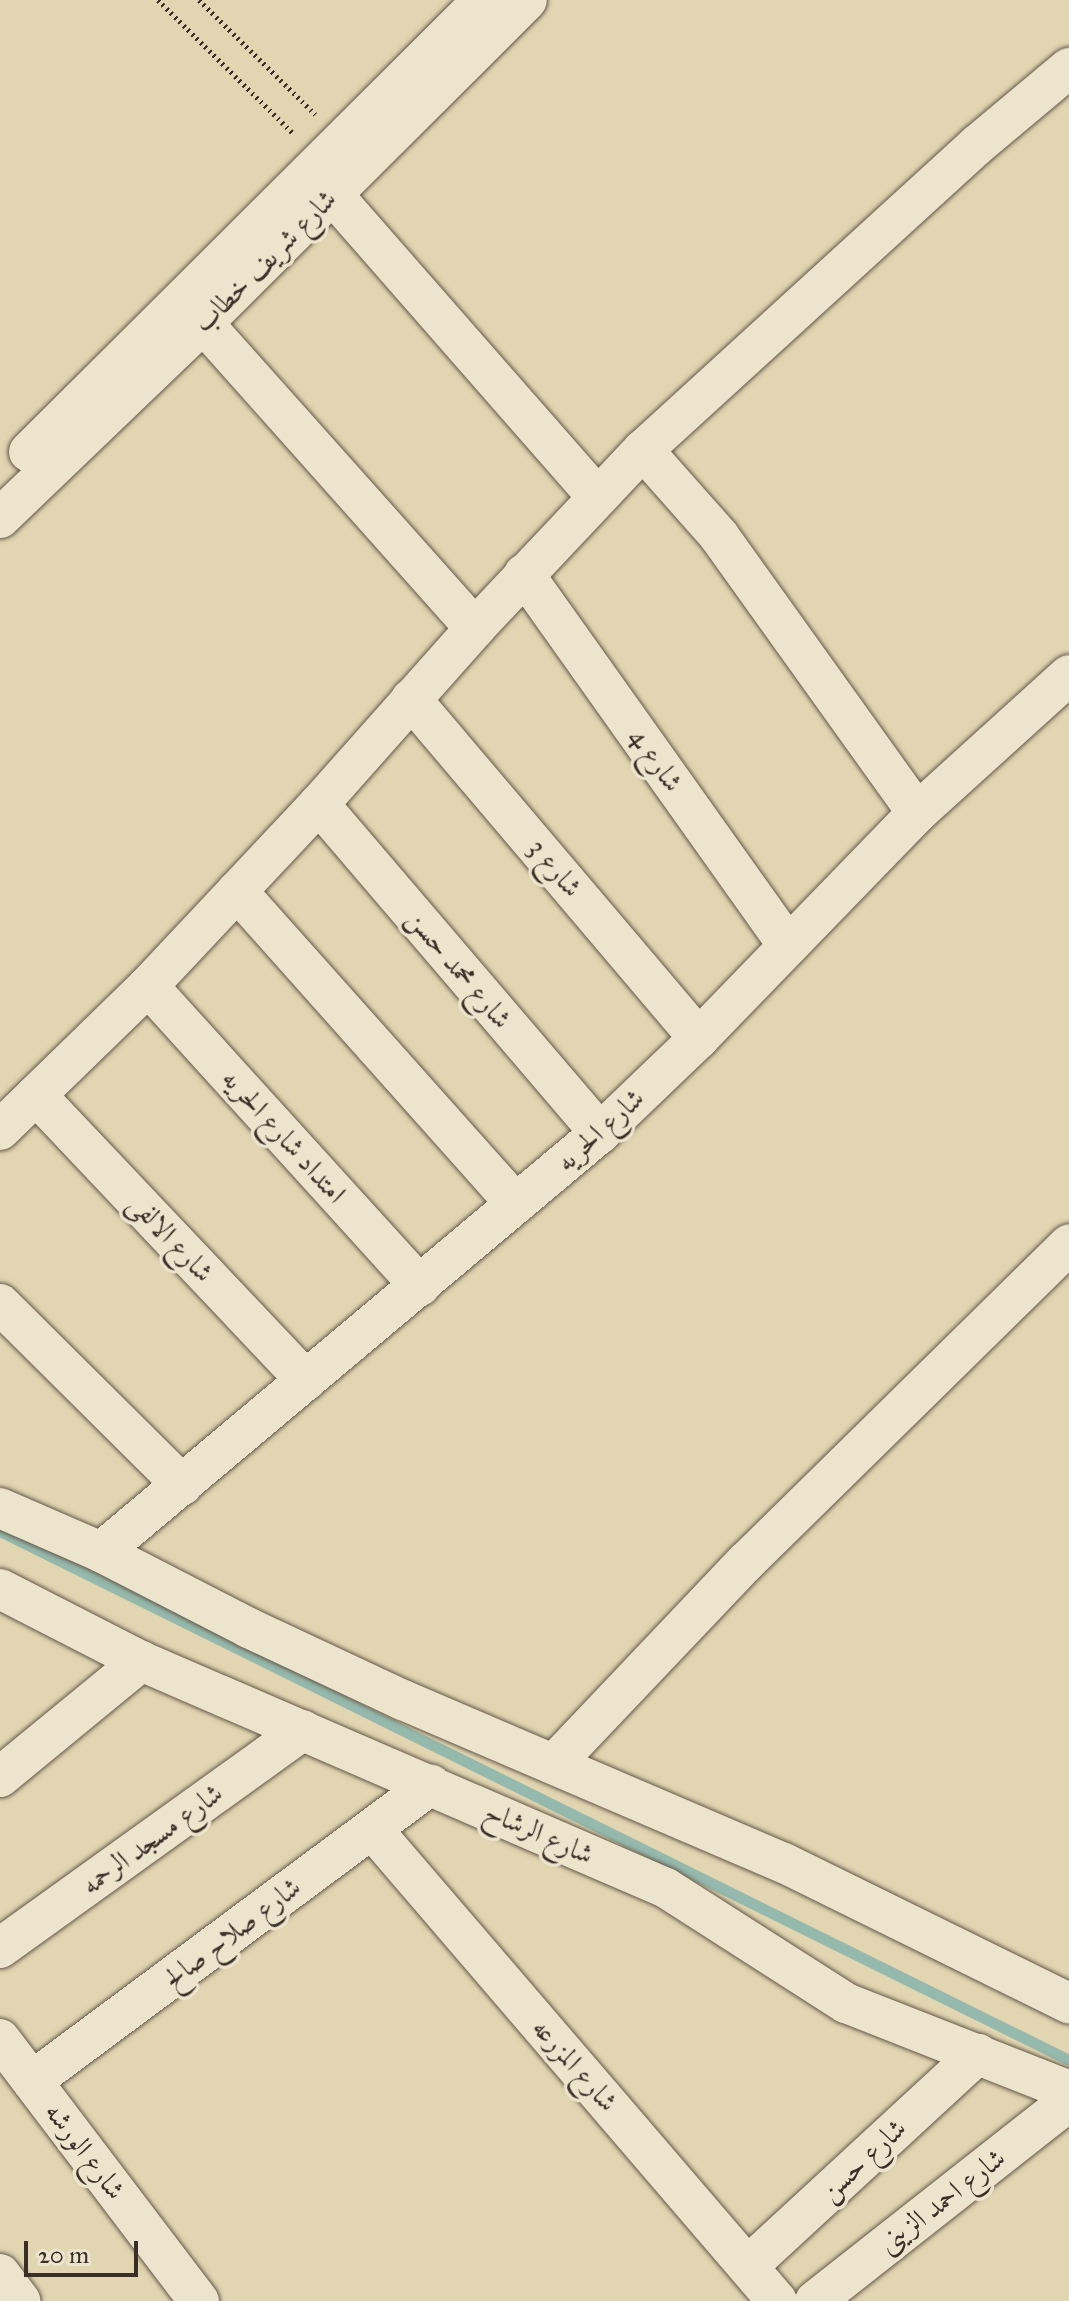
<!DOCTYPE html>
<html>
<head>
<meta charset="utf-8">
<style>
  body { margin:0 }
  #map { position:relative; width:1069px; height:2301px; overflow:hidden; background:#e2d5b1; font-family:"IM FELL Great Primer",Amiri,serif }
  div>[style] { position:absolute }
  .stream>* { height:11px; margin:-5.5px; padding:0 5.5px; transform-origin:5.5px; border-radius:5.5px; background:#95b9ac }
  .path>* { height:5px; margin-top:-2.5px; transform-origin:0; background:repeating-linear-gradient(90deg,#392f27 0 2px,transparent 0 6px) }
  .roads { filter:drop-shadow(0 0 2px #63584a) drop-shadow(0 0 2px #63584a) }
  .street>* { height:40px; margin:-20px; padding:0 20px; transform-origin:20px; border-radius:20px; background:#ece4cc }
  span { translate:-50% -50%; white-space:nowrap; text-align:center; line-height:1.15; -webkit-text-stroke:7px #ece4cc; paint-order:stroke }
  .street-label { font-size:28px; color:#392f27 }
  .scale { position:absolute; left:24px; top:2241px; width:114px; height:36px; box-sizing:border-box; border:4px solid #392f27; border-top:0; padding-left:10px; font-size:24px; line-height:28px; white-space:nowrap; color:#392f27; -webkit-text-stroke:6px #ece4cc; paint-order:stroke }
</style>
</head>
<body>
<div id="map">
  <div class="stream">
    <div style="left:0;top:1531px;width:1193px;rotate:26.33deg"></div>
  </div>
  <div class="path">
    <div style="left:158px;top:0;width:191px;rotate:44.6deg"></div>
    <div style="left:199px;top:0;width:163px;rotate:44.5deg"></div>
  </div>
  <div class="roads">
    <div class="street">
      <div style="left:333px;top:195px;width:401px;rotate:48.8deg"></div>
      <div style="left:203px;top:323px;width:409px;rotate:48.3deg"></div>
      <div style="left:643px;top:450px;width:115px;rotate:48.5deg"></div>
      <div style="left:719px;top:536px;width:340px;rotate:54.4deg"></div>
      <div style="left:29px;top:452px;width:641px;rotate:-44.87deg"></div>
      <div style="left:0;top:518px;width:281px;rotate:-43.8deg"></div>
      <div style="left:203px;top:323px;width:457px;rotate:-44.9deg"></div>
      <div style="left:524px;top:574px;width:456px;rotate:54.6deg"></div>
      <div style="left:411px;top:699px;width:445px;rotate:49.7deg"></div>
      <div style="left:319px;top:804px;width:433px;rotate:49.5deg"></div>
      <div style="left:237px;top:891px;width:419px;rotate:48.3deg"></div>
      <div style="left:148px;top:986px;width:405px;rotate:47.8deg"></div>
      <div style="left:36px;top:1095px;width:393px;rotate:46.6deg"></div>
      <div style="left:0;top:1130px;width:206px;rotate:-44.2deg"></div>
      <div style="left:148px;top:986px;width:250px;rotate:-46.8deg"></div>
      <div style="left:319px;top:804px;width:235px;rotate:-48.4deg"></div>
      <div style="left:475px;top:628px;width:245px;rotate:-46.7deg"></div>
      <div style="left:643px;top:450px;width:452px;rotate:-42.4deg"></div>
      <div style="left:977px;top:145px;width:120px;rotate:-39.9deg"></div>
      <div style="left:0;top:1304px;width:257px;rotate:44.8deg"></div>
      <div style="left:0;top:1508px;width:110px;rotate:23.5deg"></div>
      <div style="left:101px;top:1552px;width:166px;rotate:27.2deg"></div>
      <div style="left:249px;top:1628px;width:170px;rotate:25.1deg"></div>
      <div style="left:403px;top:1700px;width:414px;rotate:23.2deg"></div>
      <div style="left:784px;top:1863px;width:318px;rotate:26.2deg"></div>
      <div style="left:101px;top:1552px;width:652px;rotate:-40.02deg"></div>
      <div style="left:600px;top:1133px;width:137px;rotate:-43.8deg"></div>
      <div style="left:699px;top:1038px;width:313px;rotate:-45.9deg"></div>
      <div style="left:917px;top:813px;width:205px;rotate:-42.2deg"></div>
      <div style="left:0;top:1589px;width:158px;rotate:27.1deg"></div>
      <div style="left:141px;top:1661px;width:572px;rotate:23.38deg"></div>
      <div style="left:666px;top:1888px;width:214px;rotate:32.6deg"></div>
      <div style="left:846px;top:2003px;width:240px;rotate:21.5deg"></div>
      <div style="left:554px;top:1764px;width:279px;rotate:-46.5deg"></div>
      <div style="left:746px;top:1562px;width:453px;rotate:-44.5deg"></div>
      <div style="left:0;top:1777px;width:183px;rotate:-39.4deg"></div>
      <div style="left:372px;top:1829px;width:622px;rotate:49.37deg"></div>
      <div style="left:0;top:1948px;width:373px;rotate:-35.7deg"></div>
      <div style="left:0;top:2039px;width:329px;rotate:52.8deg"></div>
      <div style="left:32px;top:2081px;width:497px;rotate:-36.6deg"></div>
      <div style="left:748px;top:2266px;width:313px;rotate:-42.7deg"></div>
      <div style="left:0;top:2274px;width:34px;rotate:53deg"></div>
      <div style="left:815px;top:2301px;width:323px;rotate:-38.2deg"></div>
    </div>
  </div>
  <div class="street-label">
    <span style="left:265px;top:261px;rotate:-45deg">شارع شريف خطاب</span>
    <span style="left:656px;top:760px;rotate:55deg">شارع 4</span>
    <span style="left:555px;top:868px;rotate:50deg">شارع 3</span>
    <span style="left:459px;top:969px;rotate:50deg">شارع محمد حسن</span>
    <span style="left:600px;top:1130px;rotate:-42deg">شارع الحريه</span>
    <span style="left:284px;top:1136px;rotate:48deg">امتداد شارع الحريه</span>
    <span style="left:171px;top:1238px;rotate:47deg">شارع الالفى</span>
    <span style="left:539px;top:1833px;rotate:24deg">شارع الرشاح</span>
    <span style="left:152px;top:1839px;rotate:-36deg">شارع مسجد الرحمه</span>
    <span style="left:232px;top:1933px;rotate:-37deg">شارع صلاح صالح</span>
    <span style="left:575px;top:2065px;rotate:49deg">شارع المزرعه</span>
    <span style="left:85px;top:2151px;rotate:53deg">شارع الورشه</span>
    <span style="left:863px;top:2160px;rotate:-43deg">شارع حسن</span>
    <span style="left:942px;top:2201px;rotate:-38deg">شارع احمد الزينى</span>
  </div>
  <div class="scale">20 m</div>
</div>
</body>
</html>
